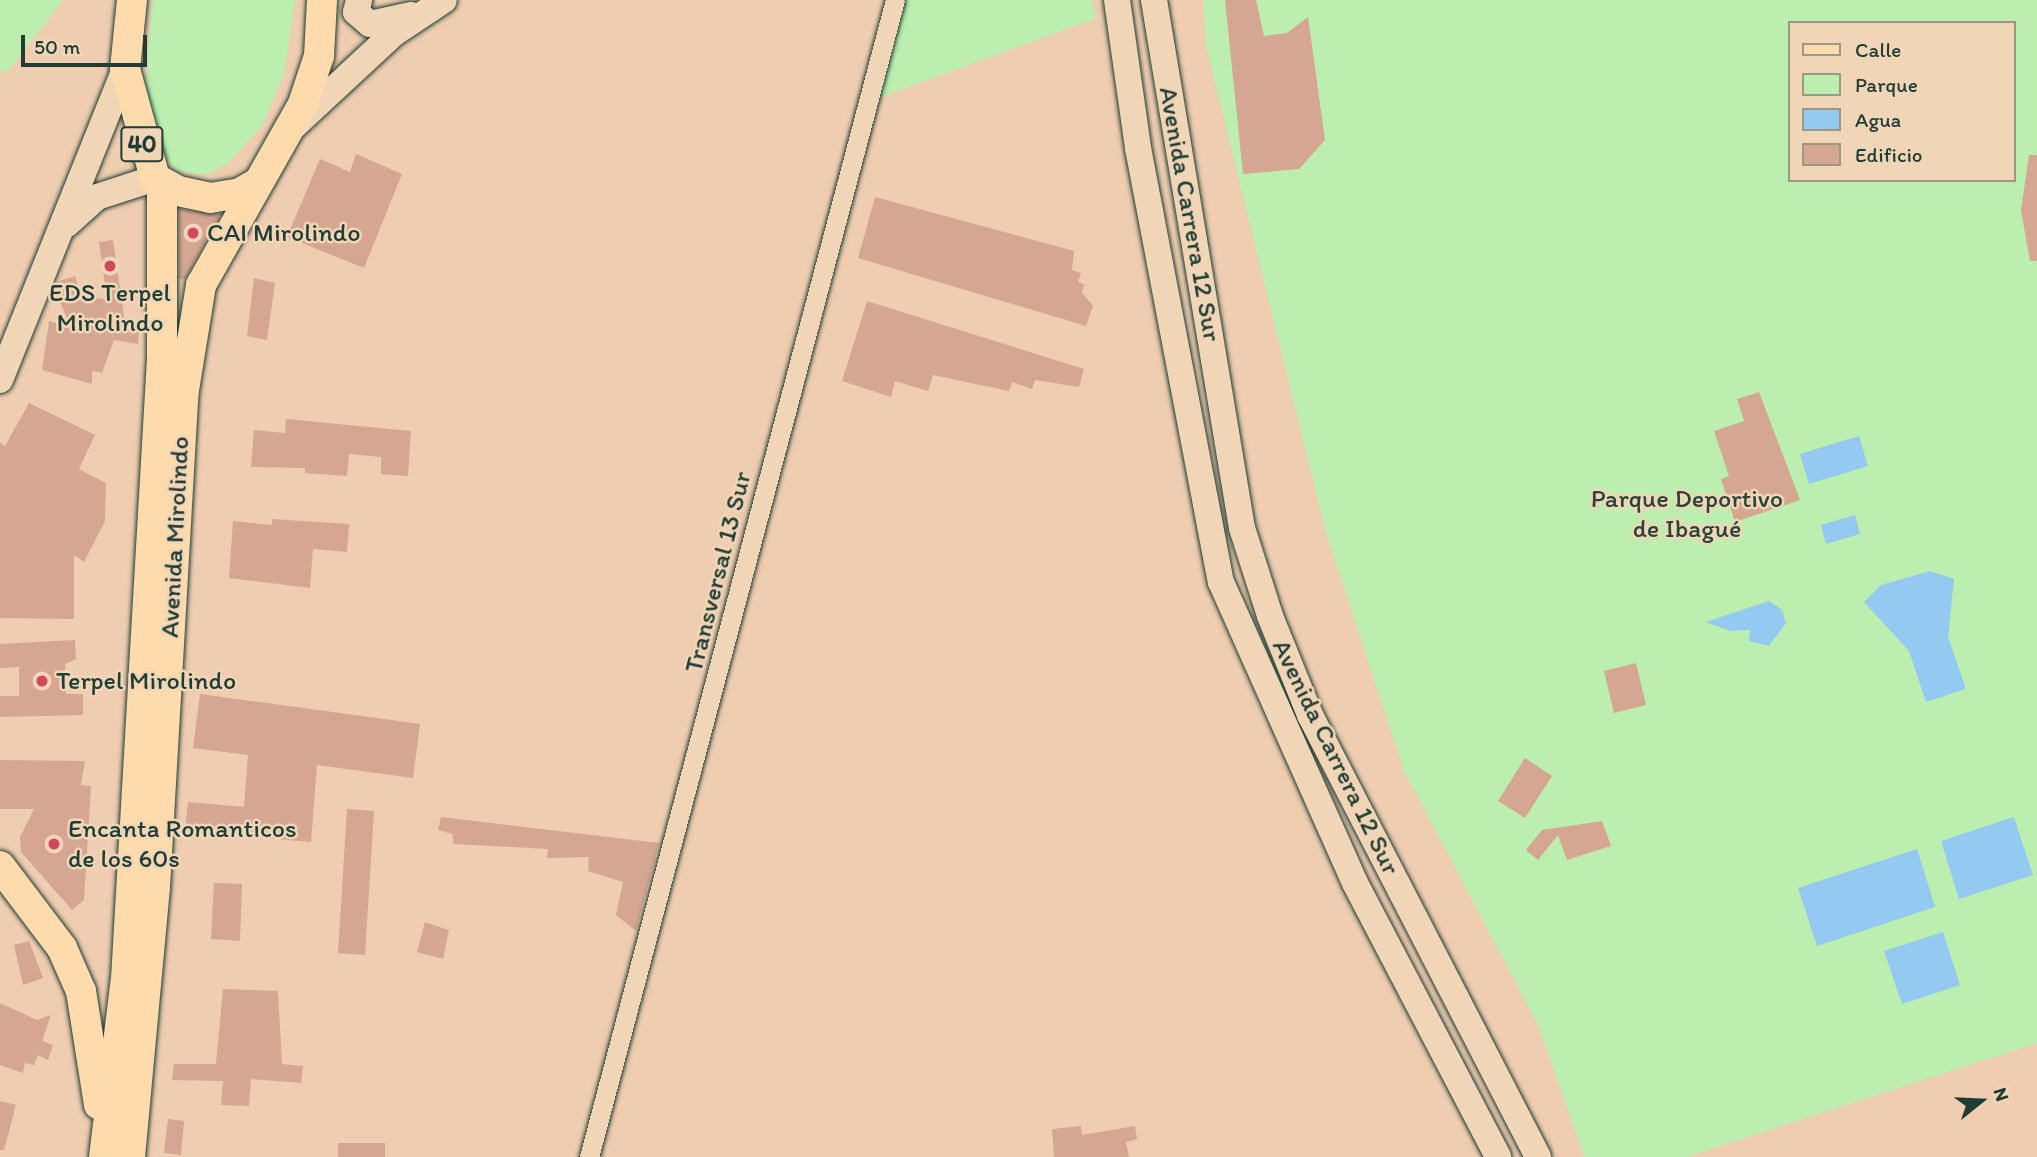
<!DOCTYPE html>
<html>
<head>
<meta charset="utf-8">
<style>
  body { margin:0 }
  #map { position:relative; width:2037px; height:1157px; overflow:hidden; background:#efcdb1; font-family:Itim,sans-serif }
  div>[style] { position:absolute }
  .green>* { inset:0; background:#bbeeaf }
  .water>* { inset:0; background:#94caf2 }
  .building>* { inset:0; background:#d5a692 }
  .roads { filter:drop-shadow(0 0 2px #1f3d34) drop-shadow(0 0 2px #1f3d34) }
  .street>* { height:19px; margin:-9.5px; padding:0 9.5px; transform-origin:9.5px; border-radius:9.5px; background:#f1d5b7 }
  .secondary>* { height:26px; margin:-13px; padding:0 13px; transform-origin:13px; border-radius:13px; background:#f1d5b7 }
  .primary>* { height:30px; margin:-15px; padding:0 15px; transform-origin:15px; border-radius:15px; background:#fedbac }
  .dots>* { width:19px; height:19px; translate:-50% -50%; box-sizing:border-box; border:4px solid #f1d5b7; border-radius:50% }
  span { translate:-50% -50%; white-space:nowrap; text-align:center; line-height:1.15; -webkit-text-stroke:5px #f1d5b7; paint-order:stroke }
  .shield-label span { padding:2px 5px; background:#f1d5b7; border:2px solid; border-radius:5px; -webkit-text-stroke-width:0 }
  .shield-label { font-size:24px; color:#1f3d34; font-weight:700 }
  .street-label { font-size:26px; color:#1f3d34 }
  .poi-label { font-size:26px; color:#1f3d34 }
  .left { translate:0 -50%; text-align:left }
  .park-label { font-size:26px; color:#27463a }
  .legend { position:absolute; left:1788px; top:21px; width:228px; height:161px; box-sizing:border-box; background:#f1d5b7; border:2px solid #9d9883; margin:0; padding:9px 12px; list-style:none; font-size:21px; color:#1f3d34 }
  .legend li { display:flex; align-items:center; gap:14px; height:35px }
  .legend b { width:35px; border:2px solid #9d9883 }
  .north { position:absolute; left:1946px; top:1066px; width:70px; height:70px; -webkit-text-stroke:5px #f1d5b7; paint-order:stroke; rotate:72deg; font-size:19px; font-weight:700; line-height:28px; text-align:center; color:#1f3d34 }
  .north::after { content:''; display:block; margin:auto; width:24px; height:32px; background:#1f3d34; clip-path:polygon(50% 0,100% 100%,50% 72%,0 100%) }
  .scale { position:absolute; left:21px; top:35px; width:126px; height:32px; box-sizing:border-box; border:4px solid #1f3d34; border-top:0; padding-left:9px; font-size:21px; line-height:24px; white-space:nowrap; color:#1f3d34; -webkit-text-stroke:5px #f1d5b7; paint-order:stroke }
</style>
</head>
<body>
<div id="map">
  <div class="green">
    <div style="clip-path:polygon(0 0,63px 0,7px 72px,0 71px)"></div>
    <div style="clip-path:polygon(152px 0,295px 0,284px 74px,262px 126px,226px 165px,204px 175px,177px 171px,162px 154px,145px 99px)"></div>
    <div style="clip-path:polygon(906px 0,1092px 0,1096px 18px,870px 101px)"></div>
    <div style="clip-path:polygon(evenodd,1203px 0,2037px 0,2037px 1043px,1686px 1157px,1584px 1157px,1539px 1027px,1404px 771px,1326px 533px,1206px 46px,1203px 0,1790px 23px,2014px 23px,2014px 180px,1790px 180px,1790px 23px)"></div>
  </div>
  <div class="water">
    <div style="clip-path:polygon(1859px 436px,1868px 466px,1809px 484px,1800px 454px)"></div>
    <div style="clip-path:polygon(1855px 515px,1860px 534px,1826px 544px,1821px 525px)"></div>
    <div style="clip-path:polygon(1930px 571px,1954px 579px,1948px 637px,1966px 689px,1926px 702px,1909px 651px,1864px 602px,1881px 585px)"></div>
    <div style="clip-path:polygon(1769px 601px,1782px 610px,1786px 623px,1769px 646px,1749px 641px,1750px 630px,1730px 631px,1706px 622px)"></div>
    <div style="clip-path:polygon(2014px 817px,2033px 875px,1959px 899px,1941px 841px)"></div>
    <div style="clip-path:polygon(1917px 849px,1935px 907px,1817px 946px,1798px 888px)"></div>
    <div style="clip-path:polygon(1943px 932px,1960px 985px,1902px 1004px,1884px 951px)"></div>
  </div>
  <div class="building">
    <div style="clip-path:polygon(1225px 0,1256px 0,1264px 36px,1287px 33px,1308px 17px,1325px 140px,1299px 169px,1243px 174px)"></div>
    <div style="clip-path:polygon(356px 154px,402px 174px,364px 268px,287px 237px,320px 159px,350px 172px)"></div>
    <div style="clip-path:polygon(2029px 155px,2037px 155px,2037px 261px,2030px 261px,2021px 210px)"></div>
    <div style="clip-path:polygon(875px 197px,1074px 251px,1072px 270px,1081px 273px,1078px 282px,1084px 284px,1082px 293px,1093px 306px,1086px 326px,858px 258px)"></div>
    <div style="clip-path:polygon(179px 209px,221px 214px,185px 279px,179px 279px)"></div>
    <div style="clip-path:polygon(113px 240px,125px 323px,140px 326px,138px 344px,114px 340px,102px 373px,92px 371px,92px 384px,42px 370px,49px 321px,71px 328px,54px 288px,56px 282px,75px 276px,80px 294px,107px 300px,99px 242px)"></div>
    <div style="clip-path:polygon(254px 278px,275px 283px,267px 340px,247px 336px)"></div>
    <div style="clip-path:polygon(867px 301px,1084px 369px,1079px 387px,1035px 380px,1032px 389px,1012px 382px,1009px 391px,933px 375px,928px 391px,895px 381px,891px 397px,842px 381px)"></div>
    <div style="clip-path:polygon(1759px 392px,1800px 500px,1735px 522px,1721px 479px,1729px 476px,1714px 431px,1744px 421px,1737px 399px)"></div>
    <div style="clip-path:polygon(29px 403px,95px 435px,79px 469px,106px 483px,105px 521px,84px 562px,74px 555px,74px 619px,0 618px,0 442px,5px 446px)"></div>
    <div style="clip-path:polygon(286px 419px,411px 431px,408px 476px,381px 474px,381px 457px,349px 454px,347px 476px,305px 473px,305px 468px,251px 467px,254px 430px,285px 433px)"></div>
    <div style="clip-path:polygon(272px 519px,349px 524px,347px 552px,313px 549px,310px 588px,229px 578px,233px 521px,272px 525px)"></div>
    <div style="clip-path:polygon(75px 640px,76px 659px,65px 664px,66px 694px,83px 694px,83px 715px,0 717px,0 696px,19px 696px,19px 667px,0 668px,0 644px)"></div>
    <div style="clip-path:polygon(1636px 663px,1646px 705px,1614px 713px,1604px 671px)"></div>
    <div style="clip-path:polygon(200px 694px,420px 724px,413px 778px,317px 765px,311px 842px,185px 831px,188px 802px,244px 807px,248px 755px,193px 748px)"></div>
    <div style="clip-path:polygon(1525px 758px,1552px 776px,1525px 818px,1498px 801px)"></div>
    <div style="clip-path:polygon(0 760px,85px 761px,81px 785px,91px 786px,84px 900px,72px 910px,21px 852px,20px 837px,34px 809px,0 809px)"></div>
    <div style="clip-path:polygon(347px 809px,374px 811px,365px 955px,338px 953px)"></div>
    <div style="clip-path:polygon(441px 817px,659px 843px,636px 931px,616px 915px,623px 882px,588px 871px,589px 857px,547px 858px,548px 849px,454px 844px,452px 834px,438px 830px)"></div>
    <div style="clip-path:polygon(1602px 821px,1611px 846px,1567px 860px,1558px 835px,1538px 860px,1526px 850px,1542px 830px)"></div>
    <div style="clip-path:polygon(214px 883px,242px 884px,240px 941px,211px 939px)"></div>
    <div style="clip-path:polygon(425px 922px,449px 930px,443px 959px,417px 952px)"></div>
    <div style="clip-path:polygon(29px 941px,43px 978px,23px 985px,14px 945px)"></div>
    <div style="clip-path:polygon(223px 989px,278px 991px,282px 1064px,303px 1066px,301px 1083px,251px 1079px,249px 1106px,221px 1105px,223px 1081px,172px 1080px,174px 1064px,216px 1064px)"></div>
    <div style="clip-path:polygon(0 1003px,37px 1020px,51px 1015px,42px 1041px,53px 1045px,48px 1060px,38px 1055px,34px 1065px,25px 1063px,23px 1073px,0 1065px)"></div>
    <div style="clip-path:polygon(0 1101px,16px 1105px,4px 1150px,0 1150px)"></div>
    <div style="clip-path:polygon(168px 1119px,184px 1121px,181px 1155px,164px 1153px)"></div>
    <div style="clip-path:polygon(1081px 1126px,1082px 1135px,1135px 1126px,1137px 1139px,1126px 1142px,1129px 1157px,1054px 1157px,1052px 1129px)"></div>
    <div style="clip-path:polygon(338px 1143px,385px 1143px,385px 1157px,338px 1157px)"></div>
  </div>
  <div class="roads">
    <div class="street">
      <div style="left:589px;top:1157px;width:1197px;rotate:-75.19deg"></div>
    </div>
    <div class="secondary">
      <div style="left:359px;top:0;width:12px;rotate:104deg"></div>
      <div style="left:356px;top:12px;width:18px;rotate:41deg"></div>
      <div style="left:370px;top:24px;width:42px;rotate:-12.4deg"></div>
      <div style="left:1117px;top:0;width:149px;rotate:81.9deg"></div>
      <div style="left:1138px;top:148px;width:442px;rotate:79.2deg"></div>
      <div style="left:1221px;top:582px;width:329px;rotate:66deg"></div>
      <div style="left:1355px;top:883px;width:309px;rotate:62.4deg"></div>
      <div style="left:1154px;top:0;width:535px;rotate:80.54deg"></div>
      <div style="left:1242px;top:528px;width:92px;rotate:72.3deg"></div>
      <div style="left:1270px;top:616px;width:107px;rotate:68deg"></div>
      <div style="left:1310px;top:715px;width:497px;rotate:62.7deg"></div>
      <div style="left:294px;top:126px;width:135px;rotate:-42.9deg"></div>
      <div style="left:393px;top:34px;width:61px;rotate:-33.7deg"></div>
      <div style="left:67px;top:224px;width:40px;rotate:-42deg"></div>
      <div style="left:97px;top:197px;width:61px;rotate:-18.1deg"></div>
      <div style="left:0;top:380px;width:335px;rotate:-68.1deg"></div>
    </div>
    <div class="primary">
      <div style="left:132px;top:0;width:69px;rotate:95.8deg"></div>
      <div style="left:125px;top:69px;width:113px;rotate:74.6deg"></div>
      <div style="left:155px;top:178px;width:26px;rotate:29deg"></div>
      <div style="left:178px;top:191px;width:33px;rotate:12deg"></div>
      <div style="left:210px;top:198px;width:30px;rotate:-9deg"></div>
      <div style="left:240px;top:193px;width:20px;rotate:-30deg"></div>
      <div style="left:0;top:866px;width:103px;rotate:52.9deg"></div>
      <div style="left:62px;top:948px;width:47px;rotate:66.2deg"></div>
      <div style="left:81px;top:991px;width:115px;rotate:81deg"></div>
      <div style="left:104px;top:1157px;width:179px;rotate:-83deg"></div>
      <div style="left:126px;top:979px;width:621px;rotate:-86.68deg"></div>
      <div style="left:162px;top:359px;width:174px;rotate:-90deg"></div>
      <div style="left:130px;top:1157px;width:271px;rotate:-84.7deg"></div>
      <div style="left:155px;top:887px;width:498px;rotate:-86.7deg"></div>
      <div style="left:184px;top:390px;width:106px;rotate:-80.8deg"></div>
      <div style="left:201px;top:285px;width:208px;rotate:-60.6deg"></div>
      <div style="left:303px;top:104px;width:51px;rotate:-71.6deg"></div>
      <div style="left:319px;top:56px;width:56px;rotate:-86.9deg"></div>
    </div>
  </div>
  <div class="dots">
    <div style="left:193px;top:233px;background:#d1495b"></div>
    <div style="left:110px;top:266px;background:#d1495b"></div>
    <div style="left:42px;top:681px;background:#d1495b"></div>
    <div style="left:54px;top:844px;background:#d1495b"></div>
  </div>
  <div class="shield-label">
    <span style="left:142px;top:144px">40</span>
  </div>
  <div class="street-label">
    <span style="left:1190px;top:214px;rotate:80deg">Avenida Carrera 12 Sur</span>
    <span style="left:175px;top:537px;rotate:-87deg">Avenida Mirolindo</span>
    <span style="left:718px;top:572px;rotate:-76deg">Transversal 13 Sur</span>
    <span style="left:1336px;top:757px;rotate:64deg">Avenida Carrera 12 Sur</span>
  </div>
  <div class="poi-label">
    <span class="left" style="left:207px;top:233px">CAI Mirolindo</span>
    <span style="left:110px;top:308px">EDS Terpel<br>Mirolindo</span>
    <span class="left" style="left:56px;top:681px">Terpel Mirolindo</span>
    <span class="left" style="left:68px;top:844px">Encanta Romanticos<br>de los 60s</span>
  </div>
  <div class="park-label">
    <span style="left:1687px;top:514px">Parque Deportivo<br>de Ibagué</span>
  </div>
  <ul class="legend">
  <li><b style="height:9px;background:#fedbac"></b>Calle</li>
  <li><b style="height:19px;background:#bbeeaf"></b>Parque</li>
  <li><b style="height:19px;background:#94caf2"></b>Agua</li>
  <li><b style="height:19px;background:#d5a692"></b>Edificio</li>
  </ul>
  <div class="north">N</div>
  <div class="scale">50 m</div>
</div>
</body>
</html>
